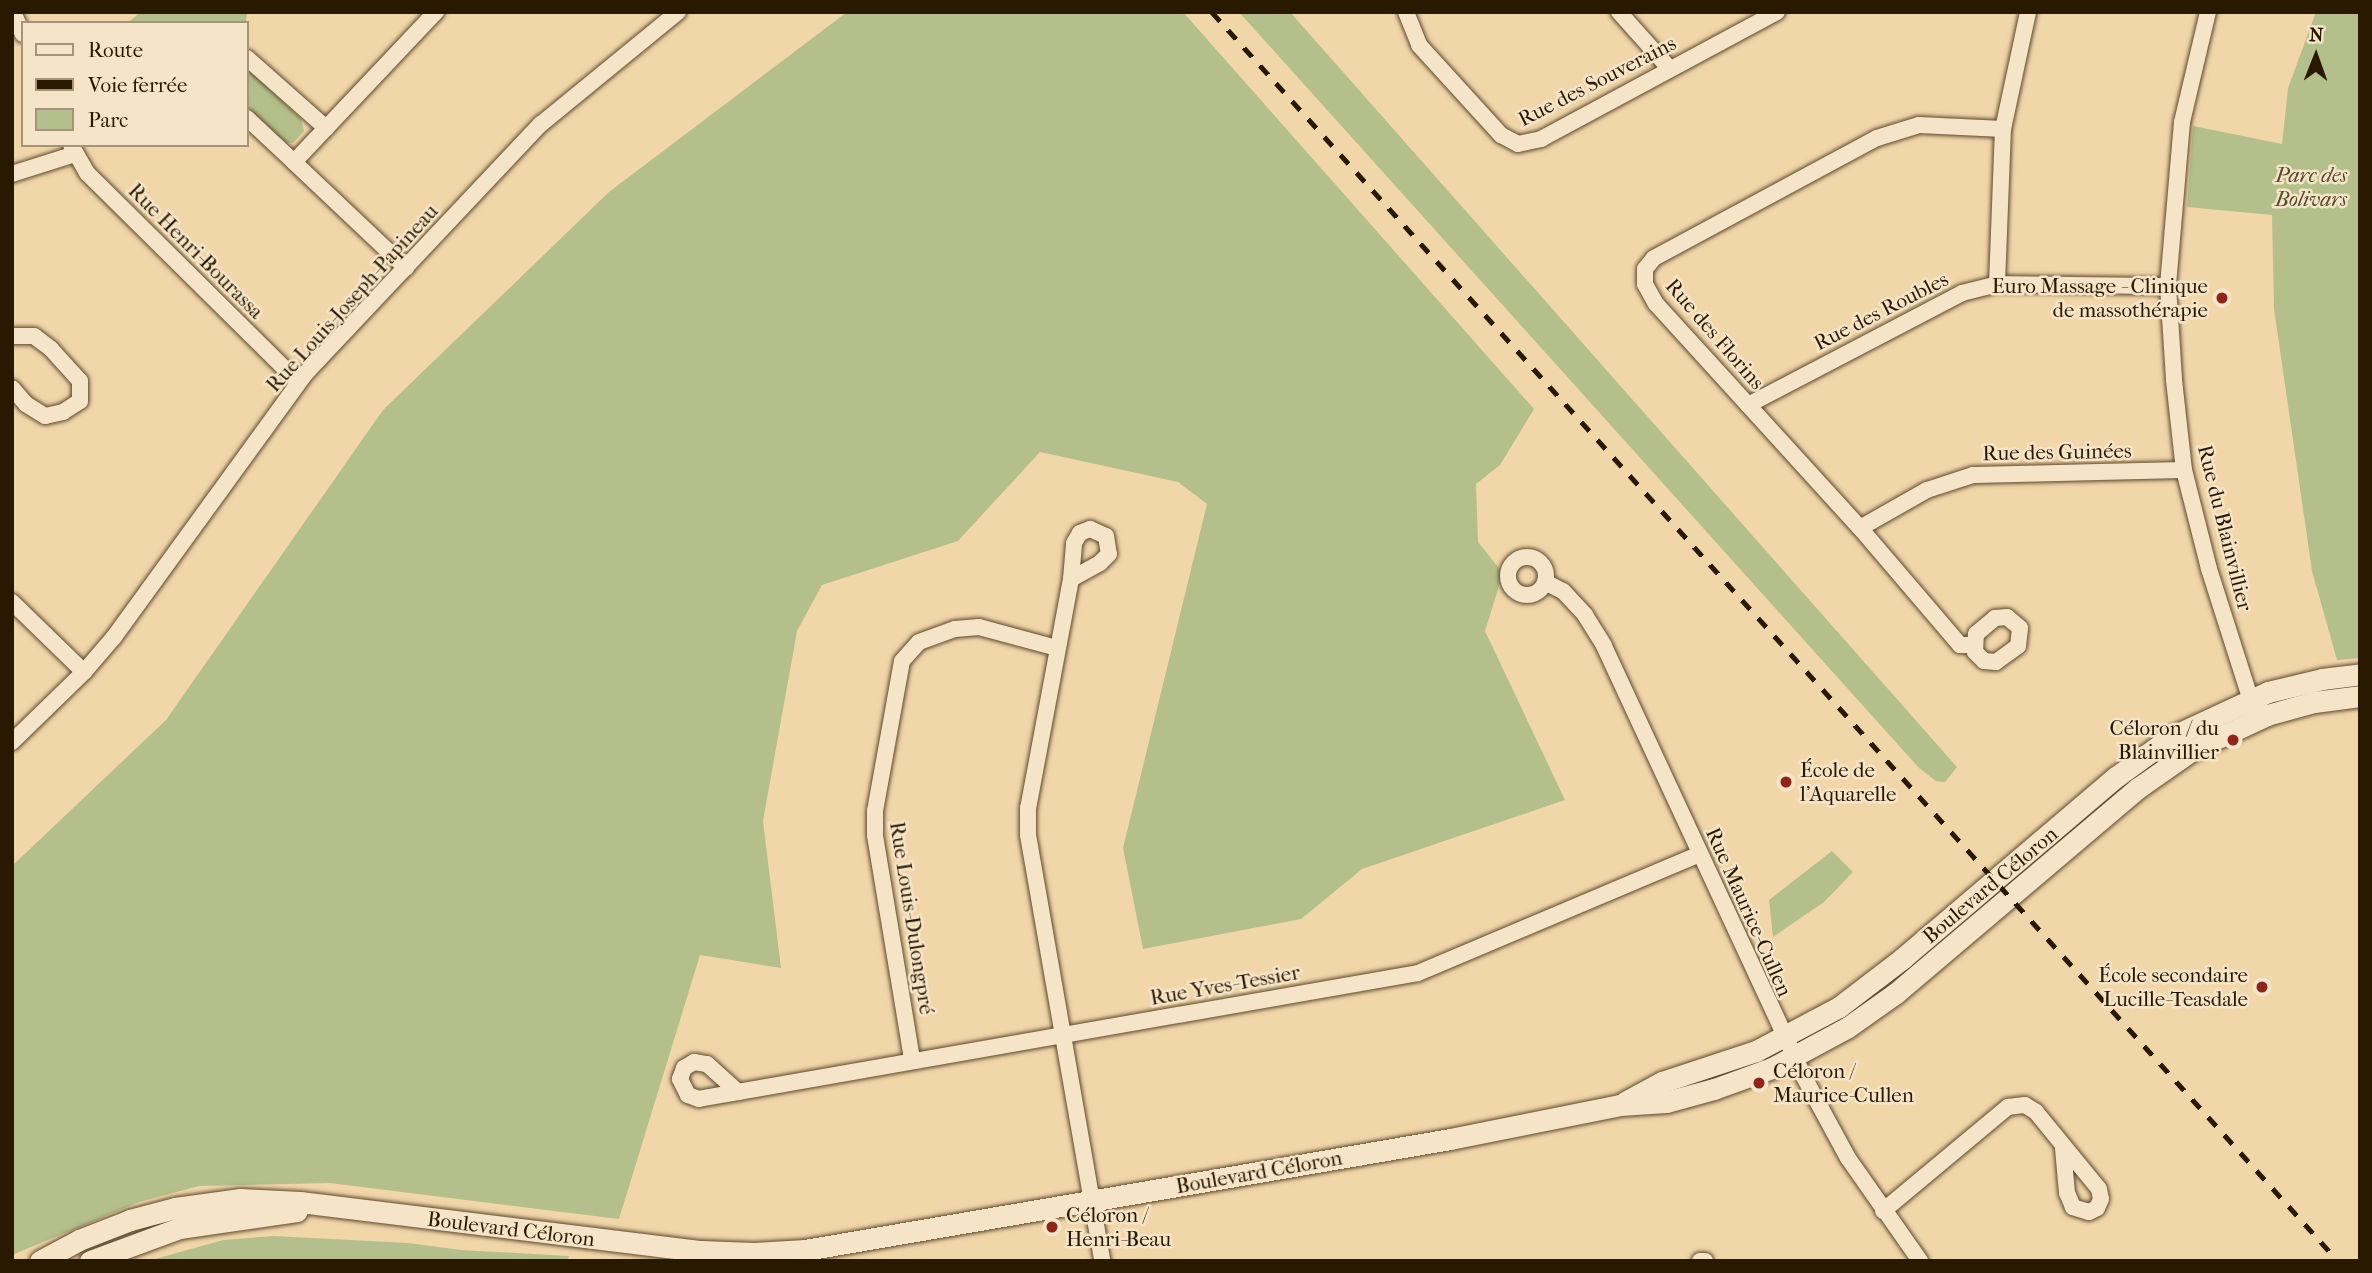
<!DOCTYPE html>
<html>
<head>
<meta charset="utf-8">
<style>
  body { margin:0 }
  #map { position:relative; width:2372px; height:1273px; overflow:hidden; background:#f1d6aa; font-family:"IM FELL French Canon",serif }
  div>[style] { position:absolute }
  .green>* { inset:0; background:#b5bf8c }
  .roads { filter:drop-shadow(0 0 2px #5c482b) drop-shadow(0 0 2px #5c482b) }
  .street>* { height:16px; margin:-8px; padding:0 8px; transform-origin:8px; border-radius:8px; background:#f6e4c8 }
  .street>.ring { margin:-8px; padding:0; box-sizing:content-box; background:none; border:16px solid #f6e4c8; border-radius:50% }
  .secondary>* { height:21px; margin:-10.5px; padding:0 10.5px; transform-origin:10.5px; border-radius:10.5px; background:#f6e4c8 }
  .rail>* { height:4.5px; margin-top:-2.25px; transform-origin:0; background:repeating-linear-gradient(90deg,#2a1901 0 12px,transparent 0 24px) }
  .dots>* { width:19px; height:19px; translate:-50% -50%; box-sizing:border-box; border:4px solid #f6e4c8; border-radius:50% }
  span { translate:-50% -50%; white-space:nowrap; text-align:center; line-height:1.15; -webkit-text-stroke:5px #f6e4c8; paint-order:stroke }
  .street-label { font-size:21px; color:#2a1901 }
  .park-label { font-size:21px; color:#544b2b; font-style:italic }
  .poi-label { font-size:21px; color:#2a1901 }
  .right { translate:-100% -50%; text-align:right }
  .left { translate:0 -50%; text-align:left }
  .frame { position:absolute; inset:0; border:14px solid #2a1901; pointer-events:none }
  .legend { position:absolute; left:21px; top:21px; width:228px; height:126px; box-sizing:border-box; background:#f6e4c8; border:2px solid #a49378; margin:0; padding:9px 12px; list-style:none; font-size:21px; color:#2a1901 }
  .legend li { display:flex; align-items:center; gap:14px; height:35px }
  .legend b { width:35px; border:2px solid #a49378 }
  .north { position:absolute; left:2281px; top:21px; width:70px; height:70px; -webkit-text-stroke:5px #f6e4c8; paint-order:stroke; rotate:1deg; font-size:19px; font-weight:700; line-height:28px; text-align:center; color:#2a1901 }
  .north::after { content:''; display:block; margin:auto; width:24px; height:32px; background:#2a1901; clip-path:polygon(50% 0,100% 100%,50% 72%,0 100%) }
</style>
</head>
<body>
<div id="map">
  <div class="green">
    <div style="clip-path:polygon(141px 12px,247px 12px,246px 23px,127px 23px)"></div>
    <div style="clip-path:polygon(847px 12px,1183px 12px,1534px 409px,1500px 465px,1476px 484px,1478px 542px,1503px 573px,1485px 631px,1565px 800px,1362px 869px,1301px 919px,1143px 949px,1123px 848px,1207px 504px,1178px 482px,1040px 452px,958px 541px,822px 585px,797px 631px,763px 821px,781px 968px,700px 955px,619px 1219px,330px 1183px,199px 1186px,139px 1202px,12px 1255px,12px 866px,166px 720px,383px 410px,609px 192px)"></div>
    <div style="clip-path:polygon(1239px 12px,1290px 12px,1957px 767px,1945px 782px,1936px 781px,1919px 768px)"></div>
    <div style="clip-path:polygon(2316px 12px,2360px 12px,2360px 658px,2337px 660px,2312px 571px,2274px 309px,2272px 215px,2187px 207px,2193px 126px,2282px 144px,2288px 88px)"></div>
    <div style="clip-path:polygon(247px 68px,301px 119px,304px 131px,293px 143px,281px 142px,247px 109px)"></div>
    <div style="clip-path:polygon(1832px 851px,1853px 872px,1824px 902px,1773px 937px,1769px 900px)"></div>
    <div style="clip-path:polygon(274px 1236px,408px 1243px,461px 1250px,569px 1256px,567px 1261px,148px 1261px,223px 1240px)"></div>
  </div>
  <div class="roads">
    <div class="street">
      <div style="left:13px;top:12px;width:24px;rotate:66deg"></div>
      <div style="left:1406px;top:12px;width:35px;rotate:68deg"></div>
      <div style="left:1419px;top:45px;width:122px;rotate:47.7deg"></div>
      <div style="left:1501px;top:135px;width:19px;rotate:28deg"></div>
      <div style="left:1518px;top:144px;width:24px;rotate:-12deg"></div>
      <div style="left:1541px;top:139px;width:268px;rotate:-28.3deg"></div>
      <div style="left:1619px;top:12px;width:75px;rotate:48.2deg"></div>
      <div style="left:2208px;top:12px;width:113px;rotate:103.3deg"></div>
      <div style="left:2182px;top:122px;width:165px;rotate:94.9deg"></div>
      <div style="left:2168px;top:286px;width:94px;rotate:86.3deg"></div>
      <div style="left:2174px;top:380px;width:91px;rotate:83.7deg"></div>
      <div style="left:2184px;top:470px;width:102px;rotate:75.8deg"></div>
      <div style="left:2209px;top:569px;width:148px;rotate:72.3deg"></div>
      <div style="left:247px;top:58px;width:106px;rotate:41.5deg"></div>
      <div style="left:247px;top:118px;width:64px;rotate:43.1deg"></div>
      <div style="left:71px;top:145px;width:32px;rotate:60deg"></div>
      <div style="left:87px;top:173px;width:297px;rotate:44.7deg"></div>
      <div style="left:12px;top:174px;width:66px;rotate:-17.6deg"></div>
      <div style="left:406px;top:268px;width:154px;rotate:-136.6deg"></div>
      <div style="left:294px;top:162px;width:207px;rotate:-46.6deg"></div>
      <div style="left:1997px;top:284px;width:155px;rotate:-87.8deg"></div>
      <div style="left:2003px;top:129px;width:120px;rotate:-77.9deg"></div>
      <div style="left:12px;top:336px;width:22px"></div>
      <div style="left:34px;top:336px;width:21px;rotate:37deg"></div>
      <div style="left:51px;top:349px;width:43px;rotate:47.8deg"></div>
      <div style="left:80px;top:381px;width:20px;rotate:90deg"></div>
      <div style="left:80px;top:401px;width:20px;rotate:147deg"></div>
      <div style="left:63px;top:412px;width:18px;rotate:167deg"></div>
      <div style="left:45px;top:416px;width:22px;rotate:-148deg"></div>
      <div style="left:26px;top:404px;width:21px;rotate:-131deg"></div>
      <div style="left:1748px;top:405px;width:242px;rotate:-27.6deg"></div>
      <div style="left:1962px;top:293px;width:36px;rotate:-14deg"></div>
      <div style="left:1997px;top:284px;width:171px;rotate:0.7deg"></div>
      <div style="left:1860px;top:528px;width:77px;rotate:-29.6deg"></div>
      <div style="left:1927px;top:490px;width:48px;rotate:-18.1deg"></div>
      <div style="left:1973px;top:475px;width:211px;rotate:-1.4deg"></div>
      <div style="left:1090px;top:529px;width:17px;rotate:24deg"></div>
      <div style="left:1106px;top:536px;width:18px;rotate:81deg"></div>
      <div style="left:1109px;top:554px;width:13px;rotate:135deg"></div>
      <div style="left:1100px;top:563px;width:33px;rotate:151deg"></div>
      <div style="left:1071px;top:579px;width:36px;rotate:-85deg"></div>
      <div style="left:1074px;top:543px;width:12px;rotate:-59deg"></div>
      <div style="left:1080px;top:533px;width:11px;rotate:-22deg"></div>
      <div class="ring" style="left:1508px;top:557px;width:22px;height:22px"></div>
      <div style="left:1071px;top:579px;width:233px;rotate:100.6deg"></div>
      <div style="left:1028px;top:808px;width:27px;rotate:90deg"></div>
      <div style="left:1028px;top:835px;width:432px;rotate:80.1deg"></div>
      <div style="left:1545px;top:582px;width:20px;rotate:27deg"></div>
      <div style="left:1563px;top:591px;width:33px;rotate:47deg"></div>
      <div style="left:1585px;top:615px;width:36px;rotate:58deg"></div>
      <div style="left:1604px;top:646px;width:475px;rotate:65.1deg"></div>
      <div style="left:1804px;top:1077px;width:92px;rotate:61.5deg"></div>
      <div style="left:1848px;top:1158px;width:126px;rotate:55deg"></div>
      <div style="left:12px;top:602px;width:100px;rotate:44.2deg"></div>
      <div style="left:2007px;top:617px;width:17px;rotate:40deg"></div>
      <div style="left:2020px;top:628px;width:18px;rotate:96deg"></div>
      <div style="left:2018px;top:646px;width:27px;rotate:144deg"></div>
      <div style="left:1996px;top:662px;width:12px;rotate:-175deg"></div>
      <div style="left:1984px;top:661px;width:13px;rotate:-135deg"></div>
      <div style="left:1975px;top:652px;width:18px;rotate:-87deg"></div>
      <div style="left:1976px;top:634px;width:25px;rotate:-40deg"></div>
      <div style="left:1995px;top:618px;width:12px;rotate:-5deg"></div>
      <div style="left:1973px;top:645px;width:13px;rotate:180deg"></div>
      <div style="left:1960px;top:645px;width:154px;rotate:-130.5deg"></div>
      <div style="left:1860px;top:528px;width:303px;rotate:-132.3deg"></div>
      <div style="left:1656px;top:304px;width:23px;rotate:-119deg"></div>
      <div style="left:1645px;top:284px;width:15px;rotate:-90deg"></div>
      <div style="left:1645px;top:269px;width:14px;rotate:-51deg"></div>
      <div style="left:1654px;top:258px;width:253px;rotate:-28.3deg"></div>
      <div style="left:1877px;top:138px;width:44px;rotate:-17.2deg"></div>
      <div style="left:1919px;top:125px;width:84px;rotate:2.7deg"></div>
      <div style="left:12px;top:742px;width:100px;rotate:-44.2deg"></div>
      <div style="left:84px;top:672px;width:46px;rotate:-49.4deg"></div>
      <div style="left:114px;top:637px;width:326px;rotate:-54deg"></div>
      <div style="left:306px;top:373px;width:342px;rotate:-46.7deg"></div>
      <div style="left:541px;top:124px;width:177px;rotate:-39.3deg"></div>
      <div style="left:912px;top:1059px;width:227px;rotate:-99.4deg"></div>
      <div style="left:875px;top:835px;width:24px;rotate:-90deg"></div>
      <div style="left:875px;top:811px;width:152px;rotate:-79.8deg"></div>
      <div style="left:902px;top:661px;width:25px;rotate:-48deg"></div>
      <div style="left:919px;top:642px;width:38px;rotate:-20deg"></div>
      <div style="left:955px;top:629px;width:24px;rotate:-5deg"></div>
      <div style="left:979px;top:627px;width:81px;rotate:15.1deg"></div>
      <div style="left:694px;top:1062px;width:13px;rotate:9deg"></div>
      <div style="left:707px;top:1064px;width:42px;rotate:42.1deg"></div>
      <div style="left:738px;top:1092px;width:40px;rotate:170deg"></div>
      <div style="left:699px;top:1099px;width:12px;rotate:-160deg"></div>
      <div style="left:688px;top:1095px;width:18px;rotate:-117deg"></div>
      <div style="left:680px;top:1079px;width:12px;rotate:-70deg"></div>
      <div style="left:684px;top:1068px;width:12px;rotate:-31deg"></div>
      <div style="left:738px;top:1092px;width:690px;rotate:-9.93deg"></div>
      <div style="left:1418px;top:973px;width:306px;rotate:-22.9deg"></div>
      <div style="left:1883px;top:1211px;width:163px;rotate:-39.8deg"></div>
      <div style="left:2008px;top:1107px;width:17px;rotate:-7deg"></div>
      <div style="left:2025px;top:1105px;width:13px;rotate:32deg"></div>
      <div style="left:2036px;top:1112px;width:99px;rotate:50.7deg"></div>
      <div style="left:2099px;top:1189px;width:10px;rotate:79deg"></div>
      <div style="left:2101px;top:1199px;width:10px;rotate:114deg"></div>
      <div style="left:2097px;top:1208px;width:9px;rotate:153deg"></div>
      <div style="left:2089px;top:1212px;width:17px;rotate:-163deg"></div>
      <div style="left:2073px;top:1207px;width:15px;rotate:-113deg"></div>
      <div style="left:2067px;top:1193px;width:45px;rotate:-95.1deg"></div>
      <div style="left:1700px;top:1261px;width:5px"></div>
    </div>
    <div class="secondary">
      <div style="left:1625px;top:1102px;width:42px;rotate:-28.4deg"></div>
      <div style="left:1662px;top:1082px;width:99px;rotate:-18.3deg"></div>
      <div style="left:1756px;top:1051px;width:94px;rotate:-27.9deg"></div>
      <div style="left:1839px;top:1007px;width:81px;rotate:-37.4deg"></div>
      <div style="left:1903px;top:958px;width:280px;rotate:-40.4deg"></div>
      <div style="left:2116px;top:777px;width:68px;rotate:-36deg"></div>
      <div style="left:2171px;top:737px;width:107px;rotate:-24.9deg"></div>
      <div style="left:2268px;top:692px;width:56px;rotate:-13.5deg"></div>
      <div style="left:2322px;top:679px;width:38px;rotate:-7deg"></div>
      <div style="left:40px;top:1261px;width:44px;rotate:-28.3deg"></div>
      <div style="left:79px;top:1240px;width:55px;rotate:-21.4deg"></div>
      <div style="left:130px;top:1220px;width:47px;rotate:-14.9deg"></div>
      <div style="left:175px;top:1208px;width:66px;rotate:-7.9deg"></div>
      <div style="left:240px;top:1199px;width:60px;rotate:2.9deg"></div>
      <div style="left:300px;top:1202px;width:404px;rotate:7deg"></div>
      <div style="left:701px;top:1251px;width:53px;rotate:2.2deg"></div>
      <div style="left:754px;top:1253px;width:51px;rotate:-3.4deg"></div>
      <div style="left:805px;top:1250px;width:654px;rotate:-9.76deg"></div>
      <div style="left:1450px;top:1139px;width:173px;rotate:-11.3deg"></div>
      <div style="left:1620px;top:1105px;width:46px;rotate:-3.7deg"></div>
      <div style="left:1666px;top:1102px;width:50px;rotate:-15.2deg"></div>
      <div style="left:1714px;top:1089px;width:62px;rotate:-19.9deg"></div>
      <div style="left:1772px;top:1068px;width:86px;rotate:-28.3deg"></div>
      <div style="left:1848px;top:1027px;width:59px;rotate:-35.3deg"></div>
      <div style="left:1896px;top:993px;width:317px;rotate:-40.3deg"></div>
      <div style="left:2138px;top:788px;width:66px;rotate:-35.1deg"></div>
      <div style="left:2192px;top:750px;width:83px;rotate:-25deg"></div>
      <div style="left:2267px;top:715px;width:49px;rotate:-15.5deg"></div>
      <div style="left:2314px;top:702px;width:46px;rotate:-7.4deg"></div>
      <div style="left:90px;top:1261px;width:95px;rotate:-20.3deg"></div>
      <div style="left:179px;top:1228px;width:119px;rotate:-8.2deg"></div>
    </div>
  </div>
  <div class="rail">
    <div style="left:1212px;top:12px;width:1682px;rotate:47.96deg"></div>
  </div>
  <div class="dots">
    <div style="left:2222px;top:298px;background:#8f2418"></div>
    <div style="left:2233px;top:740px;background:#8f2418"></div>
    <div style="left:1786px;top:782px;background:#8f2418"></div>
    <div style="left:2262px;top:987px;background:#8f2418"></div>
    <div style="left:1759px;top:1083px;background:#8f2418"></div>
    <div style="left:1052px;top:1227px;background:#8f2418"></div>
  </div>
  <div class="street-label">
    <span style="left:1597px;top:81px;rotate:-27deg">Rue des Souverains</span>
    <span style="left:196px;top:251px;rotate:45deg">Rue Henri-Bourassa</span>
    <span style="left:352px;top:298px;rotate:-48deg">Rue Louis-Joseph-Papineau</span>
    <span style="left:1881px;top:311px;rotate:-27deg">Rue des Roubles</span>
    <span style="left:1715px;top:334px;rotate:49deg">Rue des Florins</span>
    <span style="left:2057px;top:452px;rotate:-1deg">Rue des Guinées</span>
    <span style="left:2225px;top:528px;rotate:76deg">Rue du Blainvillier</span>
    <span style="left:1990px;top:885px;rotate:-40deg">Boulevard Céloron</span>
    <span style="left:1749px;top:912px;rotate:66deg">Rue Maurice-Cullen</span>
    <span style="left:912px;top:918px;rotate:81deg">Rue Louis-Dulongpré</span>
    <span style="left:1225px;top:985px;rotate:-10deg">Rue Yves-Tessier</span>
    <span style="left:1259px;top:1172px;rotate:-10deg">Boulevard Céloron</span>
    <span style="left:511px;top:1229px;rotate:7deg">Boulevard Céloron</span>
  </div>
  <div class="park-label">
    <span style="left:2311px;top:187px">Parc des<br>Bolivars</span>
  </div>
  <div class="poi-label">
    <span class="right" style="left:2208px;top:298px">Euro Massage - Clinique<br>de massothérapie</span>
    <span class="right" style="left:2219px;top:740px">Céloron / du<br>Blainvillier</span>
    <span class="left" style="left:1800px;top:782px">École de<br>l'Aquarelle</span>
    <span class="right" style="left:2248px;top:987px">École secondaire<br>Lucille-Teasdale</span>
    <span class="left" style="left:1773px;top:1083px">Céloron /<br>Maurice-Cullen</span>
    <span class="left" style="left:1066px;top:1227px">Céloron /<br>Henri-Beau</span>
  </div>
  <div class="frame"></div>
  <ul class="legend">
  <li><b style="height:9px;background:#f6e4c8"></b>Route</li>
  <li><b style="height:9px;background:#2a1901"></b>Voie ferrée</li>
  <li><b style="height:19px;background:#b5bf8c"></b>Parc</li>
  </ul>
  <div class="north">N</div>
</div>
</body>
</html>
